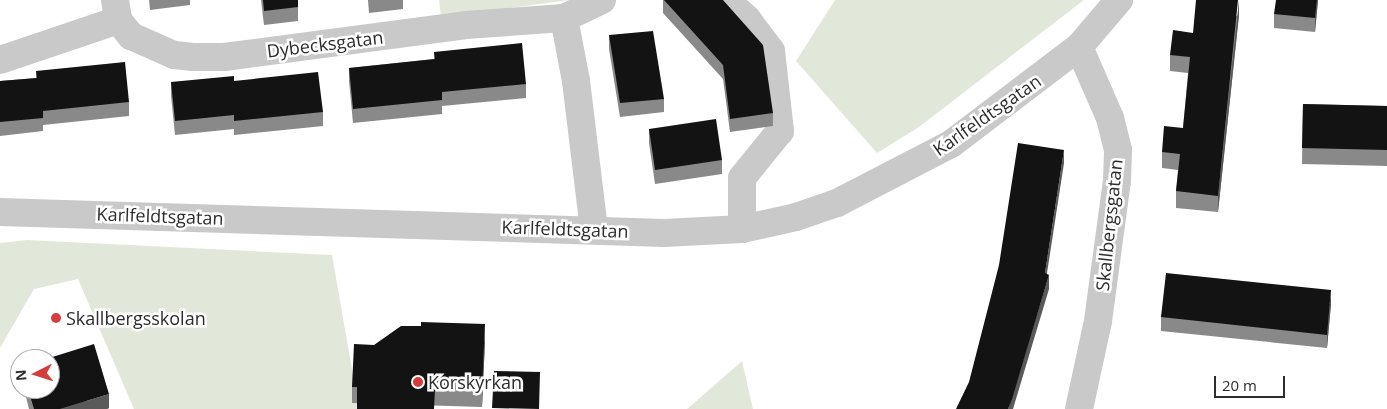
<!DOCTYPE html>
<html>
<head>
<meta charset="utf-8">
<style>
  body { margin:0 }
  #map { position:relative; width:1387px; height:409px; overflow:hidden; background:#fff; font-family:"Open Sans",sans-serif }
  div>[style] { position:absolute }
  .green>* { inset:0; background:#e1e8da }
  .minor>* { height:28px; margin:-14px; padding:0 14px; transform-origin:14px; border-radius:14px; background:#c9c9c9 }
  .wall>* { inset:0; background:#898989 }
  .shaded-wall>* { inset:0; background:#5a5a5a }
  .building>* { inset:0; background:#131313 }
  .dots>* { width:14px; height:14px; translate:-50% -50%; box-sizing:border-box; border:2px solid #fff; border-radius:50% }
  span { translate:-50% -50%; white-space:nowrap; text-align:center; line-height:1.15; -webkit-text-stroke:5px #fff; paint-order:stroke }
  .street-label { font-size:18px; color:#2c2c2c }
  .poi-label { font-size:18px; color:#2c2c2c }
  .left { translate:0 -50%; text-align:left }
  .north { position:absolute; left:10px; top:349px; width:50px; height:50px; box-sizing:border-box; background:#fff; border:1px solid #ababab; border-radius:50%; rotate:265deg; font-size:14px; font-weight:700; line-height:20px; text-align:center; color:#2c2c2c }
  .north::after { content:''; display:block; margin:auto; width:18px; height:22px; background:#d53c3c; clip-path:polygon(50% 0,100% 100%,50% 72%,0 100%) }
  .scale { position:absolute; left:1214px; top:376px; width:71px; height:22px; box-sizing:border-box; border:2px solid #2c2c2c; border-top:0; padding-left:6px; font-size:15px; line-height:18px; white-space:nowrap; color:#2c2c2c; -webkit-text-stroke:4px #fff; paint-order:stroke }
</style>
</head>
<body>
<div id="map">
  <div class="green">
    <div style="clip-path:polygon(439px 0,570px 0,441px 17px)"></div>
    <div style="clip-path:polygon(835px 0,1084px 0,919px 127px,877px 153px,796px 61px)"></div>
    <div style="clip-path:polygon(27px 240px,332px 255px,359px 409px,134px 409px,78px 279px,34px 289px,0 348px,0 243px)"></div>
    <div style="clip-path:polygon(742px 361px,753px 409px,687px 409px)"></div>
  </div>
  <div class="minor">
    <div style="left:115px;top:0;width:20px;rotate:81deg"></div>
    <div style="left:118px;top:20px;width:21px;rotate:51deg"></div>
    <div style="left:131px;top:36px;width:47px;rotate:23.8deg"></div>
    <div style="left:174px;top:55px;width:19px;rotate:6deg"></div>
    <div style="left:193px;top:57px;width:31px"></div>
    <div style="left:224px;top:57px;width:244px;rotate:-7.5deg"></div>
    <div style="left:466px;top:25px;width:98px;rotate:-4.1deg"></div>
    <div style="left:564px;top:18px;width:42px;rotate:-25.3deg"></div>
    <div style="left:726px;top:0;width:28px;rotate:42deg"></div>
    <div style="left:747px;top:19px;width:40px;rotate:53deg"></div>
    <div style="left:771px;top:51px;width:81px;rotate:83.6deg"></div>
    <div style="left:780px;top:131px;width:60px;rotate:129deg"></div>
    <div style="left:742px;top:178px;width:51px;rotate:90deg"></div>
    <div style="left:564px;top:18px;width:64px;rotate:79.2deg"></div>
    <div style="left:576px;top:81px;width:150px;rotate:83.1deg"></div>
    <div style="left:0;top:60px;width:125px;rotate:-18.7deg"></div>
    <div style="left:0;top:212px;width:664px;rotate:1.81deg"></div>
    <div style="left:664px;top:233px;width:78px;rotate:-2.9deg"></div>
    <div style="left:742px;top:229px;width:55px;rotate:-12.5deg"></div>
    <div style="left:796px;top:217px;width:43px;rotate:-18.9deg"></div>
    <div style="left:837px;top:203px;width:128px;rotate:-27.4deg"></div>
    <div style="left:951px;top:144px;width:161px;rotate:-37.2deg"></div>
    <div style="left:1079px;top:47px;width:62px;rotate:-49.6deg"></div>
    <div style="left:1079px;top:409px;width:90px;rotate:-77.8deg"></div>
    <div style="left:1098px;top:321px;width:141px;rotate:-82.3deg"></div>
    <div style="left:1117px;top:181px;width:31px;rotate:-88deg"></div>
    <div style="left:1118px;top:150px;width:33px;rotate:-104deg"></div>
    <div style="left:1110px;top:118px;width:77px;rotate:-113.6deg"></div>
  </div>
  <div class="wall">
    <div style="clip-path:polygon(149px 0,190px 0,190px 5px,150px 10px)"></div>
    <div style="clip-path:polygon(261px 0,298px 0,298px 21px,264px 25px)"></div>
    <div style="clip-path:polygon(368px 0,403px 0,403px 9px,369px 13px)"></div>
    <div style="clip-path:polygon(663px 0,723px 0,773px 113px,773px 126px,730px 132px,723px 79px,663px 13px)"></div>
    <div style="clip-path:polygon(1318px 0,1315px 32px,1274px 28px,1274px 14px)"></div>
    <div style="clip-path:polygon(1239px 15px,1218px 212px,1176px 208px,1176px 191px,1178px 170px,1162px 168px,1162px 152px,1183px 128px,1188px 73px,1170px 71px,1170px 55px,1193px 33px)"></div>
    <div style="clip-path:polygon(609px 35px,664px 99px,664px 112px,620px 117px,609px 49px)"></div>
    <div style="clip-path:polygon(434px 52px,526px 84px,526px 98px,442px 106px,442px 114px,353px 123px,349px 81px,349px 68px,434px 59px)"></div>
    <div style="clip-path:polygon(36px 71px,129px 102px,129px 116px,43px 125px,43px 131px,0 136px,0 81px,36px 78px)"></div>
    <div style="clip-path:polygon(234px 81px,323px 112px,323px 126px,234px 135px,234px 129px,175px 135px,171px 96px,171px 82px)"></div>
    <div style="clip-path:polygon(1303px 104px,1387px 106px,1387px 166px,1302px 164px)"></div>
    <div style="clip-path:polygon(649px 129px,722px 160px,722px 174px,655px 184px,649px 143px)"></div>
    <div style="clip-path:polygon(1331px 304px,1327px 348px,1161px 331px,1161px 317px)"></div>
    <div style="clip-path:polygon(485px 341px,482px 407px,352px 403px,352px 387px,374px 345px)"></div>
    <div style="clip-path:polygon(24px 389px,50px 389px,109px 408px,107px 409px,29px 409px)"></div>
  </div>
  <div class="shaded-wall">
    <div style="clip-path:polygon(1239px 0,1239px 15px,1218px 212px,1218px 196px)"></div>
    <div style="clip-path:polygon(1317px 0,1318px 0,1315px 32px,1315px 18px)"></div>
    <div style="clip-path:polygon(1064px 150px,1064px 163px,1045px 286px,1045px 273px)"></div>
    <div style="clip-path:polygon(1049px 275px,1049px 289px,1013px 409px,1008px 409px)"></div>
    <div style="clip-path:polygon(1331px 290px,1331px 304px,1327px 348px,1327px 335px)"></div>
    <div style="clip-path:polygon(485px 324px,485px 341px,482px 407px,482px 391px)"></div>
    <div style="clip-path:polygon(109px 394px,109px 408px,107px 409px,60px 409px)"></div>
  </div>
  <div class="building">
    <div style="clip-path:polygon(263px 0,298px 0,298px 7px,264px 11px)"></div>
    <div style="clip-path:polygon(664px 0,723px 0,763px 45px,773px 113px,730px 119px,723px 65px)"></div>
    <div style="clip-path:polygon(1196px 0,1238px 0,1218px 196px,1176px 191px,1180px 154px,1162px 152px,1164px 126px,1183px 128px,1190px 57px,1170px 55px,1173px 30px,1193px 33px)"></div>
    <div style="clip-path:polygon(1276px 0,1317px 0,1315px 18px,1274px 14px)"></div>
    <div style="clip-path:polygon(653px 31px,664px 99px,620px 103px,609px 35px)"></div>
    <div style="clip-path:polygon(522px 43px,526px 84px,442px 92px,442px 100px,353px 109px,349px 68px,435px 59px,434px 52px)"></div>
    <div style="clip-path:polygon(125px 62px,129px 102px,43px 111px,43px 118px,0 122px,0 81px,37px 78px,36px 71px)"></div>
    <div style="clip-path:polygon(318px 72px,323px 112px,234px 121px,234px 115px,175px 121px,171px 82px,234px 76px,234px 81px)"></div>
    <div style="clip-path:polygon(1303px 104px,1387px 106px,1387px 150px,1302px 148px)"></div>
    <div style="clip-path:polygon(716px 119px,722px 160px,655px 170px,649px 129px)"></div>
    <div style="clip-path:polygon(1018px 143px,1064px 150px,1045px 273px,1049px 275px,1012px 399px,1008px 409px,956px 409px,969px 382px,999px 265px)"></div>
    <div style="clip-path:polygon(1166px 273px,1331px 290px,1327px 335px,1161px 317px)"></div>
    <div style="clip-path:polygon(421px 322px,485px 324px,482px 391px,435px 389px,434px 409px,357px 409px,357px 387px,352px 387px,354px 344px,374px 345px,401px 326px,421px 326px)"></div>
    <div style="clip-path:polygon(94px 344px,109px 394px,60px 409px,34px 409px,28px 389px,50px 389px,50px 359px,46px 359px)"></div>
    <div style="clip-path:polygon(494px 371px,540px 372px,539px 409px,492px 408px)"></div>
  </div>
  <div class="dots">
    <div style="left:56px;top:318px;background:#d53c3c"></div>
    <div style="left:418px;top:382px;background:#d53c3c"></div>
  </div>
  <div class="street-label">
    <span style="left:325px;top:44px;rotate:-7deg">Dybecksgatan</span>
    <span style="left:987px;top:115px;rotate:-35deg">Karlfeldtsgatan</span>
    <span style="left:160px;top:216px;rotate:2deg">Karlfeldtsgatan</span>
    <span style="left:1109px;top:225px;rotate:-84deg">Skallbergsgatan</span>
    <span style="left:565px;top:229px;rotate:2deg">Karlfeldtsgatan</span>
  </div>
  <div class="poi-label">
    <span class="left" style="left:66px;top:318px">Skallbergsskolan</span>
    <span class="left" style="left:428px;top:382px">Korskyrkan</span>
  </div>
  <div class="north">N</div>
  <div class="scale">20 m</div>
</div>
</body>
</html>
